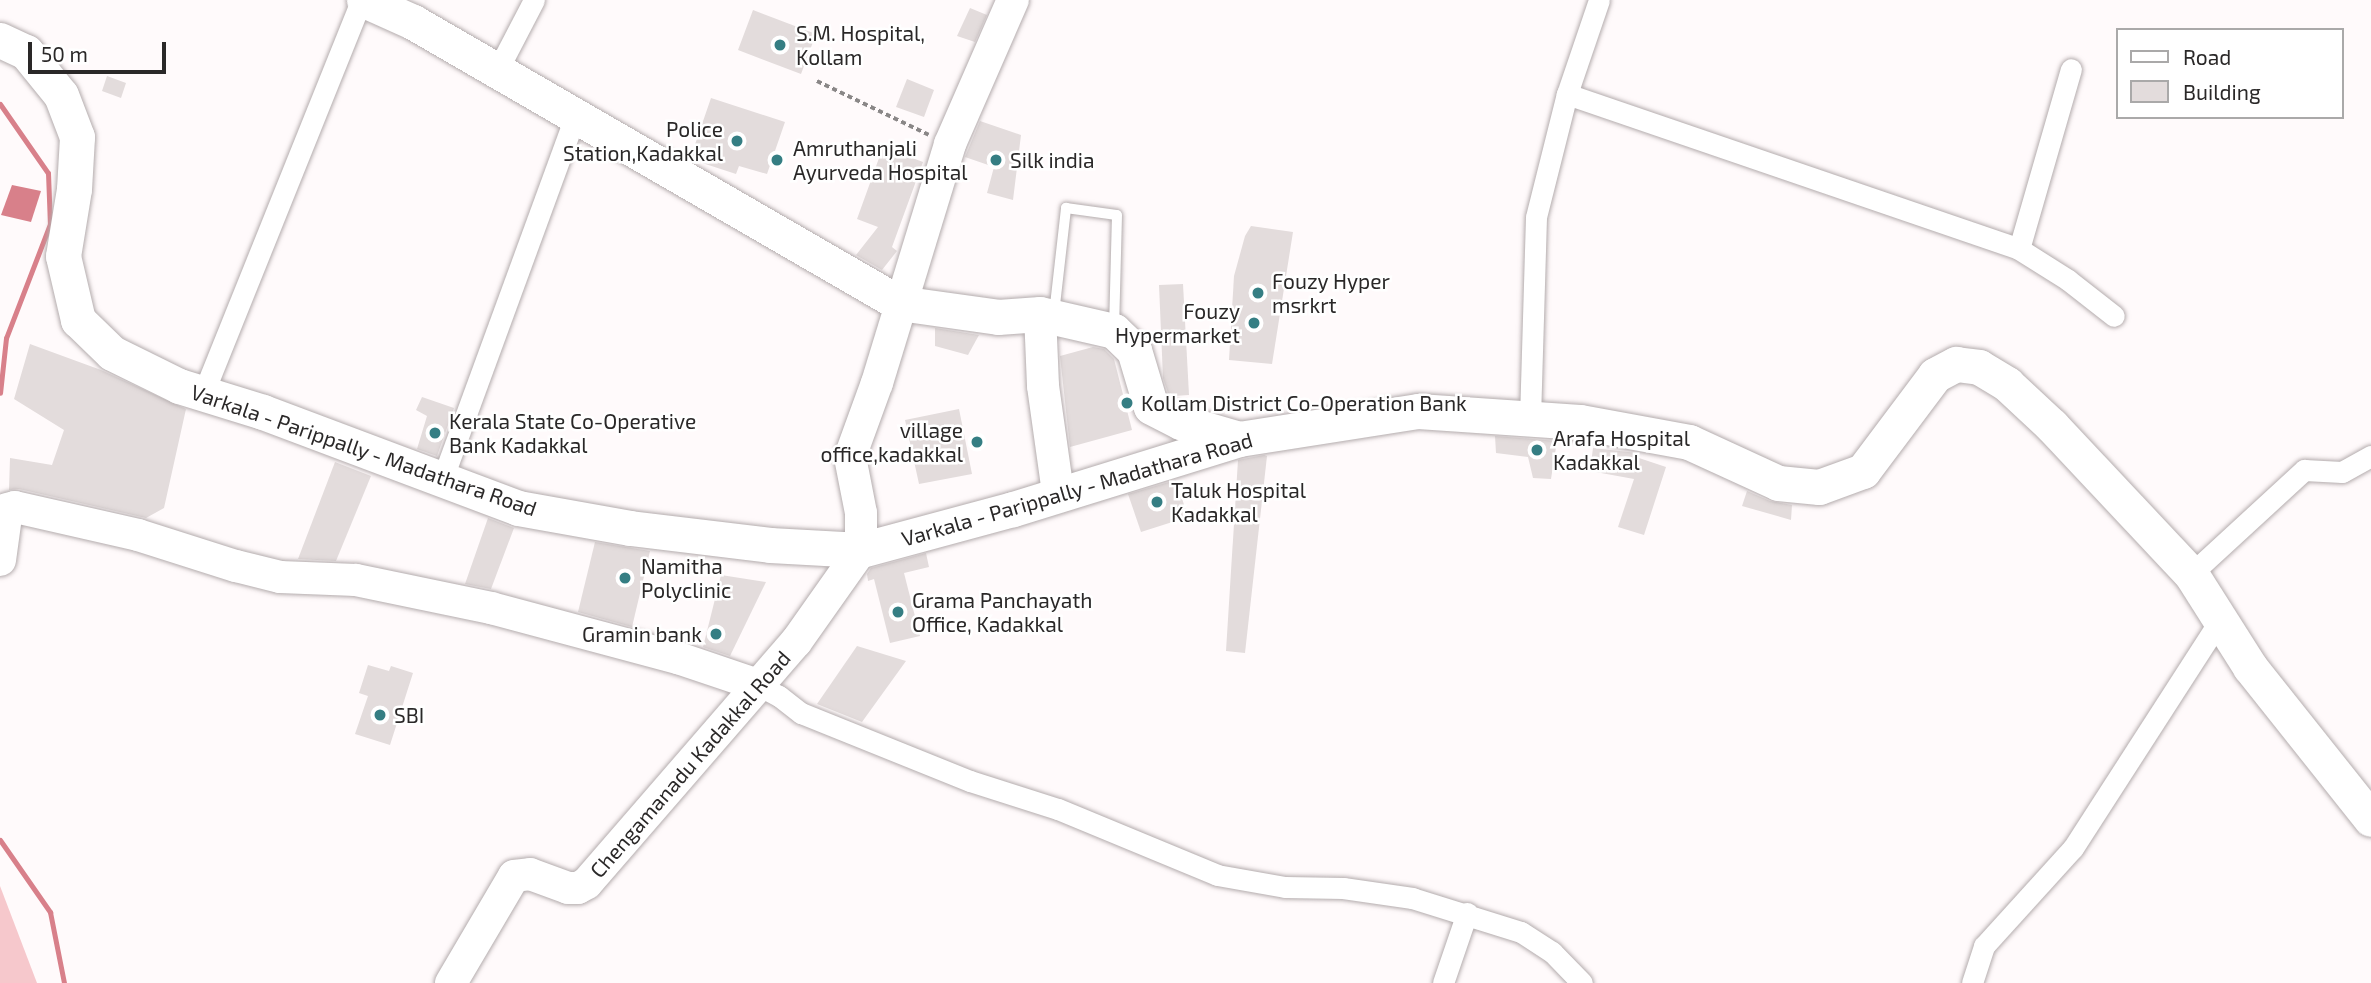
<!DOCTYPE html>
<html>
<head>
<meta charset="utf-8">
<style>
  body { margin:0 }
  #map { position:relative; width:2371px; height:983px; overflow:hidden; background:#fffafb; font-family:"Exo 2",sans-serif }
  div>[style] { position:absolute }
  .green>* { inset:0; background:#f6c8cc }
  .water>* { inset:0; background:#d8808a }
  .stream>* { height:5px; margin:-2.5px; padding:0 2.5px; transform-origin:2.5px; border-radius:2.5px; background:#d8808a }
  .building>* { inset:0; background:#e3dcdc }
  .path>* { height:3.5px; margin-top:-1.75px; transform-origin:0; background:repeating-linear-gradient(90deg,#8a8787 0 5px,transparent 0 8.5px) }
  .roads { filter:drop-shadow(0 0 2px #b4acad) drop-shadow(0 0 2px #b4acad) }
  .lane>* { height:10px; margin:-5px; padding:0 5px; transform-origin:5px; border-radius:5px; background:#fff }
  .street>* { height:21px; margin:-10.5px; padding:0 10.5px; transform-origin:10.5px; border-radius:10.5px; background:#fff }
  .secondary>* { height:32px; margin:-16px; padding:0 16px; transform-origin:16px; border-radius:16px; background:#fff }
  .primary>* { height:35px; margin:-17.5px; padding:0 17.5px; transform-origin:17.5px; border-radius:17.5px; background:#fff }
  .dots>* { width:19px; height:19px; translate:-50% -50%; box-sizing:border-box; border:4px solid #fff; border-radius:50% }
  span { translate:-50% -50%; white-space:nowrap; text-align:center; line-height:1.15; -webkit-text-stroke:5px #fff; paint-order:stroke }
  .poi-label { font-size:21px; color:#2a2828 }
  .left { translate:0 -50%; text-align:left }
  .right { translate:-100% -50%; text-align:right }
  .street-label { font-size:21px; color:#2a2828 }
  .legend { position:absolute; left:2116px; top:28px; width:228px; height:91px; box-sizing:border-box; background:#fff; border:2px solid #aaa9a9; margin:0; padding:9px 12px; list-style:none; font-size:21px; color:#2a2828 }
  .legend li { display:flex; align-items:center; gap:14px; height:35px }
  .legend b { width:35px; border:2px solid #aaa9a9 }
  .scale { position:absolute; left:28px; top:42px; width:138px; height:32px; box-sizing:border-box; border:4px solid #2a2828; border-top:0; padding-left:9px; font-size:21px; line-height:24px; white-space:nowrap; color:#2a2828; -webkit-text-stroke:5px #fff; paint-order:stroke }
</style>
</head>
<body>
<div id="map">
  <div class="green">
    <div style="clip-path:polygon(0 886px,37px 983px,0 983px)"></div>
  </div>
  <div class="water">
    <div style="clip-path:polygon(12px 185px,41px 191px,31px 222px,1px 215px)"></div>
  </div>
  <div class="stream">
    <div style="left:0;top:104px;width:84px;rotate:55.2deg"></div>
    <div style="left:48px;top:173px;width:51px;rotate:87.8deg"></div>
    <div style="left:50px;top:224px;width:122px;rotate:111.1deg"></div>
    <div style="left:6px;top:338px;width:55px;rotate:96.2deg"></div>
    <div style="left:0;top:840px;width:88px;rotate:55.2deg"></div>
    <div style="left:50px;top:912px;width:72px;rotate:78.8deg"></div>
  </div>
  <div class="building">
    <div style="clip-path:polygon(970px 8px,987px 15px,975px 42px,957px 36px)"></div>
    <div style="clip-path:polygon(753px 10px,816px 34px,801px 74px,738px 50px)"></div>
    <div style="clip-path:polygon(107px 76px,126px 83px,121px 98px,102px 91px)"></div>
    <div style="clip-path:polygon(907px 79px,934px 90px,924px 117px,896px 107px)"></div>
    <div style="clip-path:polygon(711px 98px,785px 122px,767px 174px,739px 166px,736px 174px,690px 159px)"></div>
    <div style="clip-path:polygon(980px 121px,1021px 135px,1013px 200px,987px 193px,994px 167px,965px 157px)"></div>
    <div style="clip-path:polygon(883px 147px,923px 162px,892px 247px,897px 251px,882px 270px,856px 255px,878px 227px,857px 219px)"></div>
    <div style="clip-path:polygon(1251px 226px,1293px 232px,1272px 364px,1229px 360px,1234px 276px,1245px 236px)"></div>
    <div style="clip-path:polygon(1183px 284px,1189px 395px,1174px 396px,1168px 393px,1163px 378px,1159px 285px)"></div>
    <div style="clip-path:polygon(935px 328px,979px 335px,968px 355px,935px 346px)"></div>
    <div style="clip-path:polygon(30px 344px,101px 370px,186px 409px,164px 508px,146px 518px,19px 489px,9px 490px,10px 458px,52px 465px,64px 430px,14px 399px)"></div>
    <div style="clip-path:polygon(1093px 347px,1104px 349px,1114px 359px,1132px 430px,1070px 447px,1060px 356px)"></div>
    <div style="clip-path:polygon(422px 397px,454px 408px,437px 456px,417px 449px,427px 416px,416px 410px)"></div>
    <div style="clip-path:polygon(959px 409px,972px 474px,919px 484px,905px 420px)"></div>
    <div style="clip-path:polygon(1495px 436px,1557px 441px,1551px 479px,1533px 478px,1528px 457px,1496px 453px)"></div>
    <div style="clip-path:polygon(1593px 448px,1637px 453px,1636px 457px,1666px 467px,1644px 535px,1618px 527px,1634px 479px,1590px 471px)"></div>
    <div style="clip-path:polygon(1264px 455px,1267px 456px,1245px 653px,1226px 651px,1238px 460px)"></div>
    <div style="clip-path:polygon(335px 462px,371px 476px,336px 561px,298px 559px)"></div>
    <div style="clip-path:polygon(1176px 480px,1188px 517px,1141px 532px,1128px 494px)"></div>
    <div style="clip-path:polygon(1747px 491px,1770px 501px,1792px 505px,1791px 520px,1742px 506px)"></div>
    <div style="clip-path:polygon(488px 518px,514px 528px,491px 589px,465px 584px)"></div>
    <div style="clip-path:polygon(595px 542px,650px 551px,632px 627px,578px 612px)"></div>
    <div style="clip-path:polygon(926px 553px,929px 567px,904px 573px,920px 636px,890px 643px,874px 579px,868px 581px,867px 574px,871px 568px)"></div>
    <div style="clip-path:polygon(721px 575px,766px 582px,730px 656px,703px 647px)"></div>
    <div style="clip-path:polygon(857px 646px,906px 661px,862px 722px,817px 704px)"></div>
    <div style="clip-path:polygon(368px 665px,389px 671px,391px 666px,413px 673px,390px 745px,355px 734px,368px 696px,359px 693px)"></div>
  </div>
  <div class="path">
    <div style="left:817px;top:81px;width:124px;rotate:25.7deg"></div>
  </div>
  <div class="roads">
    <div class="lane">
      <div style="left:1054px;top:314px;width:107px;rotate:-83.5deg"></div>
      <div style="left:1066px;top:208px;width:51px;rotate:7.8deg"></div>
      <div style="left:1117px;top:215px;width:112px;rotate:91.5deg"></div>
    </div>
    <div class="street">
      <div style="left:497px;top:71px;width:80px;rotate:-62.5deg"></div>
      <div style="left:1567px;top:94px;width:478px;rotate:18.9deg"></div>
      <div style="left:2019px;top:249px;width:58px;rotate:32.3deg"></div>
      <div style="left:2068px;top:280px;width:58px;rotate:38deg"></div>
      <div style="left:2019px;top:249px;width:187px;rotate:-73.9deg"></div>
      <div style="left:203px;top:394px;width:424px;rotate:-68.1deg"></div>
      <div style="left:1530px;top:419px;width:202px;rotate:-88.3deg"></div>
      <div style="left:1536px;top:217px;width:127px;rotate:-75.9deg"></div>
      <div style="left:1567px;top:94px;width:99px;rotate:-71.2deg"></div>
      <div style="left:442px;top:480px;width:388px;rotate:-69.9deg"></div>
      <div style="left:2191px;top:574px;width:154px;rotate:-42.6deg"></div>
      <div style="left:2304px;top:470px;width:38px;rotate:3deg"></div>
      <div style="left:2342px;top:472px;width:33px;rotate:-29deg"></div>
      <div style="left:758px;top:685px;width:24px;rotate:28deg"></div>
      <div style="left:779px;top:696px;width:28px;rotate:38deg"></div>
      <div style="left:801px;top:713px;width:182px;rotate:21.9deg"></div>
      <div style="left:970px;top:781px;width:92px;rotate:17.7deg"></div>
      <div style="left:1058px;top:809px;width:172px;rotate:22.5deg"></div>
      <div style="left:1217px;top:875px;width:69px;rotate:10deg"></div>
      <div style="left:1285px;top:887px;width:58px;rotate:1deg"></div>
      <div style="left:1343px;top:888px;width:70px;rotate:8.2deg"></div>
      <div style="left:1412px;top:898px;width:114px;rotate:17.3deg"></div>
      <div style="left:1521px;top:932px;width:37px;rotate:33deg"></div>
      <div style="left:1552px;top:952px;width:43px;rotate:45.9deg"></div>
      <div style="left:1443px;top:983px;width:74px;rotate:-71.1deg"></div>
      <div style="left:1972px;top:983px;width:39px;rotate:-72deg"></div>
      <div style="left:1984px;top:946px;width:132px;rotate:-47.8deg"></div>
      <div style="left:2073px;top:848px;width:271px;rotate:-57.2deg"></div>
    </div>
    <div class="secondary">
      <div style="left:1040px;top:314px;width:72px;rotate:87.6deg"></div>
      <div style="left:1043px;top:386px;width:108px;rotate:82deg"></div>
      <div style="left:0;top:560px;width:51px;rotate:-82.2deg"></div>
      <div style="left:7px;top:509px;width:8px;rotate:-14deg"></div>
      <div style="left:15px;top:507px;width:126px;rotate:12.8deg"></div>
      <div style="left:138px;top:535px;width:103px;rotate:17.6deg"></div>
      <div style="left:236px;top:566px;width:45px;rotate:14deg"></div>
      <div style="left:280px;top:577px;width:76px;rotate:2.3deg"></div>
      <div style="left:356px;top:580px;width:138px;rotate:11.7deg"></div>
      <div style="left:491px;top:608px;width:194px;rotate:15deg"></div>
      <div style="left:678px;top:658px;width:84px;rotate:18.6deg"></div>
      <div style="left:451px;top:983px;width:124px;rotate:-59.5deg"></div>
      <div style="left:514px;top:876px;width:16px;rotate:-7deg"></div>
      <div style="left:530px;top:874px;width:40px;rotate:20.2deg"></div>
      <div style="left:568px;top:888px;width:10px"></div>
      <div style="left:578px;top:888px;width:10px;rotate:-29deg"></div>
      <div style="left:587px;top:883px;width:319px;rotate:-49.1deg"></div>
      <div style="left:796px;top:642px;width:113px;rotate:-54.8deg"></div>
      <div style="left:861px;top:550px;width:37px;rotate:-90deg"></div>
      <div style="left:861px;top:513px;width:57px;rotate:-101.1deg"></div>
      <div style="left:850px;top:457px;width:79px;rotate:-70deg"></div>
      <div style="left:877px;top:383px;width:250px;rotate:-73deg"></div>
      <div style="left:950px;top:144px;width:157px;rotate:-66.4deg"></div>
    </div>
    <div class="primary">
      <div style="left:364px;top:0;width:54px;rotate:24.2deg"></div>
      <div style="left:413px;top:22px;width:561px;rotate:30.04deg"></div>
      <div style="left:899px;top:303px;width:100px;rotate:8deg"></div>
      <div style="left:998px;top:317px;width:42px;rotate:-4.1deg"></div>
      <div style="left:1040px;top:314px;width:76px;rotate:12.9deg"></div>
      <div style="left:1114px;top:331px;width:28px;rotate:44deg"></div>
      <div style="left:1134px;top:350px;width:59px;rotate:73.4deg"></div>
      <div style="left:1151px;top:407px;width:34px;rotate:27deg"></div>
      <div style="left:1181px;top:422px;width:60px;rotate:16.3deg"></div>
      <div style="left:0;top:40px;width:29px;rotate:25deg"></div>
      <div style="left:26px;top:52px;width:55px;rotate:50.9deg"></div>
      <div style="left:61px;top:95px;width:45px;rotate:69.1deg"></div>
      <div style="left:77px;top:137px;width:52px;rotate:93.3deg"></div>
      <div style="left:74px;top:189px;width:68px;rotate:99.3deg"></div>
      <div style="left:63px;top:256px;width:66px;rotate:76.8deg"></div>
      <div style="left:78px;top:320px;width:47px;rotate:44.1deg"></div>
      <div style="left:112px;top:353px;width:75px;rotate:26.2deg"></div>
      <div style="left:179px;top:386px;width:88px;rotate:17.2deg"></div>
      <div style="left:263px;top:412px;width:272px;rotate:20.6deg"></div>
      <div style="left:518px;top:508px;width:114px;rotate:10.1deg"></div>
      <div style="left:630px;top:528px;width:141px;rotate:6.9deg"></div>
      <div style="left:770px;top:545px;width:91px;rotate:3.1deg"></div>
      <div style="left:861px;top:550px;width:157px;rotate:-15.1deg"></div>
      <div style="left:1013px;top:509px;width:237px;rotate:-17.2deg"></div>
      <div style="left:1239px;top:439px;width:181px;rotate:-8.9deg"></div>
      <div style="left:1418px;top:411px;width:162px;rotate:3.9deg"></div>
      <div style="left:1580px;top:422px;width:111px;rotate:10.4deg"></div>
      <div style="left:1689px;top:442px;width:98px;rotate:24.7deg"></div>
      <div style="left:1778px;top:483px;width:41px;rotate:5.6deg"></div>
      <div style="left:1819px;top:487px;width:47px;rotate:-20deg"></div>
      <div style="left:1863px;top:471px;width:120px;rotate:-53.1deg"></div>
      <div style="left:1935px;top:375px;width:24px;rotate:-28deg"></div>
      <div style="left:1956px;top:364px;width:23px;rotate:7deg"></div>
      <div style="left:1979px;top:367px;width:33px;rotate:31deg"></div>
      <div style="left:2007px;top:384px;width:62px;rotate:43deg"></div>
      <div style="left:2052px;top:426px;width:203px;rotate:46.8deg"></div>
      <div style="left:2191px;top:574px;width:110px;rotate:57.6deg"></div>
      <div style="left:2250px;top:667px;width:194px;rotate:51.5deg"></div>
    </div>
  </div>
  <div class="dots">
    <div style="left:780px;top:45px;background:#357e83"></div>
    <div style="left:737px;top:141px;background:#357e83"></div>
    <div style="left:777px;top:160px;background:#357e83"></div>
    <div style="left:996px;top:160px;background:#357e83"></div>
    <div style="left:1258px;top:293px;background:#357e83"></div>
    <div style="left:1254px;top:323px;background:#357e83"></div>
    <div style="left:1127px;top:403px;background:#357e83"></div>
    <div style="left:435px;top:433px;background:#357e83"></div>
    <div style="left:977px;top:442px;background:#357e83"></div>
    <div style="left:1537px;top:450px;background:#357e83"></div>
    <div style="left:1157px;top:502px;background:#357e83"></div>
    <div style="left:625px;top:578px;background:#357e83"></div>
    <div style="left:898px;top:612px;background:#357e83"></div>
    <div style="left:716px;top:634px;background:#357e83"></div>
    <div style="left:380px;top:715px;background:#357e83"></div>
  </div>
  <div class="poi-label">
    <span class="left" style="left:796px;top:45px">S.M. Hospital,<br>Kollam</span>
    <span class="right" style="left:723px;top:141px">Police<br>Station,Kadakkal</span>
    <span class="left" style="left:793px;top:160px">Amruthanjali<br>Ayurveda Hospital</span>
    <span class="left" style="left:1010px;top:160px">Silk india</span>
    <span class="left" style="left:1272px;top:293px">Fouzy Hyper<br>msrkrt</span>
    <span class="right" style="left:1240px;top:323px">Fouzy<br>Hypermarket</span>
    <span class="left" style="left:1141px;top:403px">Kollam District Co-Operation Bank</span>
    <span class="left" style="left:449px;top:433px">Kerala State Co-Operative<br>Bank Kadakkal</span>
    <span class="right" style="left:963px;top:442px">village<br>office,kadakkal</span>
    <span class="left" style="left:1553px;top:450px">Arafa Hospital<br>Kadakkal</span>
    <span class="left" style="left:1171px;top:502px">Taluk Hospital<br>Kadakkal</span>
    <span class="left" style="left:641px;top:578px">Namitha<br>Polyclinic</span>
    <span class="left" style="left:912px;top:612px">Grama Panchayath<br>Office, Kadakkal</span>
    <span class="right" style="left:702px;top:634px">Gramin bank</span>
    <span class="left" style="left:394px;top:715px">SBI</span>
  </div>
  <div class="street-label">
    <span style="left:364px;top:450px;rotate:19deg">Varkala - Parippally - Madathara Road</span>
    <span style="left:1077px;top:489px;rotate:-16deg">Varkala - Parippally - Madathara Road</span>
    <span style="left:690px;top:764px;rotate:-49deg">Chengamanadu Kadakkal Road</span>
  </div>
  <ul class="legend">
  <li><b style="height:9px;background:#fff"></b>Road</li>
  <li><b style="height:19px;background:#e3dcdc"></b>Building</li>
  </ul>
  <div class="scale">50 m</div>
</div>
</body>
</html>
